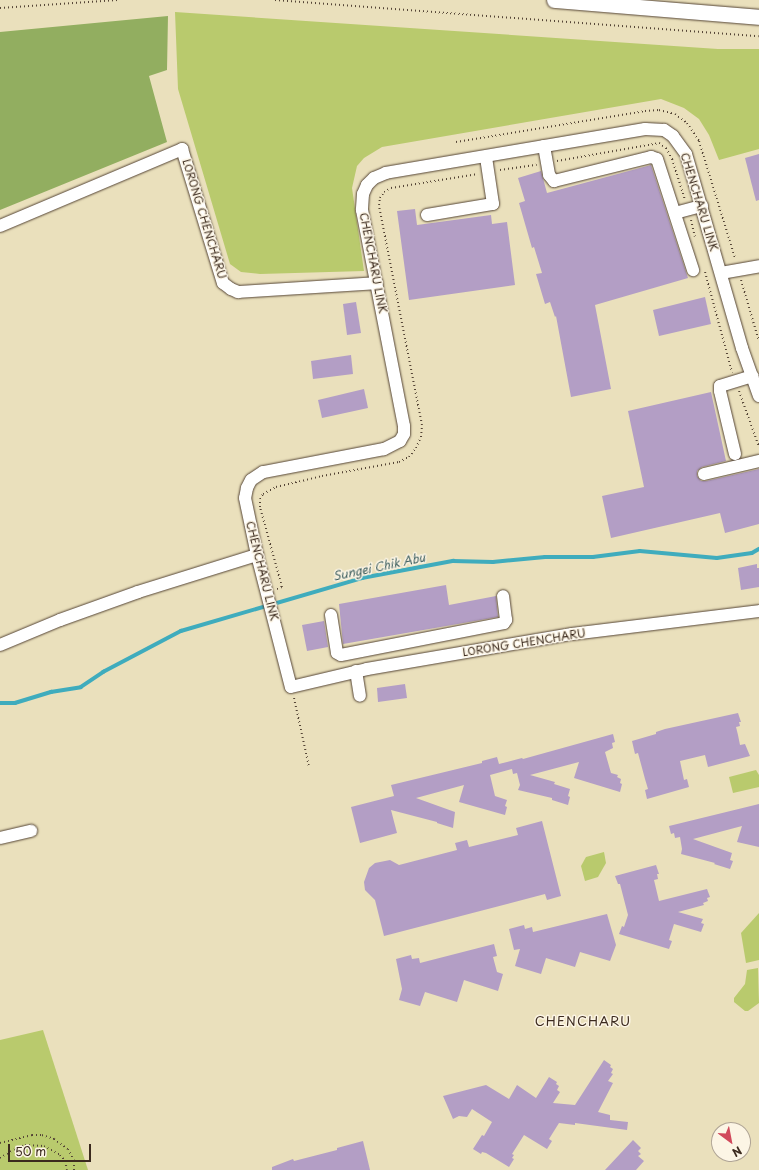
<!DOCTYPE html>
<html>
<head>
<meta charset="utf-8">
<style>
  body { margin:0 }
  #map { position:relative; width:759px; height:1170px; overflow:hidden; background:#eae0bc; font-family:"Playpen Sans",sans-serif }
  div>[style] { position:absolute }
  .green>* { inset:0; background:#b9ca6d }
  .forest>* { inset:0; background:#92ae60 }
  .stream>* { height:3.5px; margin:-1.75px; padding:0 1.75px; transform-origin:1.75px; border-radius:1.75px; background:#3facbd }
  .building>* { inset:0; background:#b39ec5 }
  .path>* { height:2px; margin-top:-1px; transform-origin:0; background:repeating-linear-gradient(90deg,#554536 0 1px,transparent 0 4px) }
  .roads { filter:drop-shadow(0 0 1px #554536) drop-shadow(0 0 1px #554536) }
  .minor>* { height:12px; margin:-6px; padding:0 6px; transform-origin:6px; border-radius:6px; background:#fff }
  .major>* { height:15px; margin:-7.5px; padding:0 7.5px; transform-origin:7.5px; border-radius:7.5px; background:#fff }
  span { translate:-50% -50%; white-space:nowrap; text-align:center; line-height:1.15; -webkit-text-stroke:3px #fcf5e5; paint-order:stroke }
  .street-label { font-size:11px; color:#3b2a1e }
  .water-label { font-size:12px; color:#3d5e5e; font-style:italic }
  .quarter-label { font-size:13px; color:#3b2a1e; letter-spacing:1px }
  .north { position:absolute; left:711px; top:1122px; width:40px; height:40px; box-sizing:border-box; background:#fcf5e5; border:1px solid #afa495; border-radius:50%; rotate:148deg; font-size:11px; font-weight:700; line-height:16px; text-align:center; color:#3b2a1e }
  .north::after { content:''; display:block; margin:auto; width:14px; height:18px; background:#d1495b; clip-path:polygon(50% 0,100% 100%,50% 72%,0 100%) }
  .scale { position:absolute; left:8px; top:1144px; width:83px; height:18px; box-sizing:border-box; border:2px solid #3b2a1e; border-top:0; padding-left:5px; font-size:12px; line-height:14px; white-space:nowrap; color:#3b2a1e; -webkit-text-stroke:3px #fcf5e5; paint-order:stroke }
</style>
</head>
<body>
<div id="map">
  <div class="green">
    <div style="clip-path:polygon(175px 12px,718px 49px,759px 49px,759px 149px,719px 160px,709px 135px,699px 119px,684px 108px,661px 99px,382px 147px,364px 158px,357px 166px,352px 188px,364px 271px,260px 274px,241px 272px,230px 264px,178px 89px)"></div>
    <div style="clip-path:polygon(756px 770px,759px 775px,759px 787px,733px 793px,729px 777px)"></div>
    <div style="clip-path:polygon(604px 852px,606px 863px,598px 877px,585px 881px,581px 866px,586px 857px)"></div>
    <div style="clip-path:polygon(759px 913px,759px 960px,746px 963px,741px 933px)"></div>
    <div style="clip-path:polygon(758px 968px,759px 1003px,748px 1011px,745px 1011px,734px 1002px,734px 998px,745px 984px,747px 970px)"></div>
    <div style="clip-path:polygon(43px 1030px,88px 1170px,0 1170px,0 1040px)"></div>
  </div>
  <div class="forest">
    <div style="clip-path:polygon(168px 16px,167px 70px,149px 76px,167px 142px,0 210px,0 32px)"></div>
  </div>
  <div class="stream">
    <div style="left:0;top:703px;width:15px"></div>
    <div style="left:15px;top:703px;width:38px;rotate:-17deg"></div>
    <div style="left:51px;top:692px;width:30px;rotate:-9deg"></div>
    <div style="left:81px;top:687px;width:27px;rotate:-34deg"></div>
    <div style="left:103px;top:672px;width:88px;rotate:-27.7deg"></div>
    <div style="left:181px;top:631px;width:189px;rotate:-16.3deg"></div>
    <div style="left:362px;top:578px;width:93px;rotate:-10.6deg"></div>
    <div style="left:453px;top:561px;width:40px;rotate:1.4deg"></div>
    <div style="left:493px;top:562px;width:52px;rotate:-5.5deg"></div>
    <div style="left:545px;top:557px;width:48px"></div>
    <div style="left:593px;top:557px;width:47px;rotate:-7.3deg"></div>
    <div style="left:640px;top:551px;width:77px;rotate:5.2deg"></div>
    <div style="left:717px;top:558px;width:35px;rotate:-8deg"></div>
    <div style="left:752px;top:553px;width:8px;rotate:-30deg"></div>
  </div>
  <div class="building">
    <div style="clip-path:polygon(759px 154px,759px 200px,756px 201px,745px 158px)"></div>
    <div style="clip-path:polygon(651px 165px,688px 278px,595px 305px,611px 389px,571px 397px,556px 316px,555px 317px,550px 302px,545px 304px,536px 274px,542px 273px,534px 247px,532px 248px,519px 203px,525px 201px,518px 178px,541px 171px,547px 193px)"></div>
    <div style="clip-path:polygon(415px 209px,417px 225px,491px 215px,492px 224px,507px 222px,515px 285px,409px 300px,397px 211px)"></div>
    <div style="clip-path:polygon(705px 297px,711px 324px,659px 336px,653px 310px)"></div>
    <div style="clip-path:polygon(356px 302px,361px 333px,347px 335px,343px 304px)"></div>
    <div style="clip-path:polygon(351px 355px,353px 374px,313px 379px,311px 361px)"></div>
    <div style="clip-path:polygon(364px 389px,368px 408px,322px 418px,318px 400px)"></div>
    <div style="clip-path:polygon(711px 392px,726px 461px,702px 467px,697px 471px,697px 476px,701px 481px,706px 481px,759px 469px,759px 524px,725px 533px,720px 513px,611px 538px,602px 496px,644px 487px,628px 411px)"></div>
    <div style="clip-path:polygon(757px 564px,757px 568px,759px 568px,759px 587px,741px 590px,738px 568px)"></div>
    <div style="clip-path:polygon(446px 585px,449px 605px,496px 596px,498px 617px,343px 644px,339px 604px)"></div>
    <div style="clip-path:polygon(324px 621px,328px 647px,307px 651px,302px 625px)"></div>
    <div style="clip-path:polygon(405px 684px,407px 698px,378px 702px,377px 688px)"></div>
    <div style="clip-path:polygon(738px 713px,741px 722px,739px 722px,740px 726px,736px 727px,738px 735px,740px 745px,745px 744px,750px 756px,708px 767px,705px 755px,680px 761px,684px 780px,687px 779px,689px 787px,647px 799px,645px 790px,648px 789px,645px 779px,638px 753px,635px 754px,632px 741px,656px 734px,656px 732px,665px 729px)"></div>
    <div style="clip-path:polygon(613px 734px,615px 742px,612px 743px,613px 748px,605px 752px,611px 773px,618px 775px,617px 777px,621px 779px,620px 783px,622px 784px,620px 792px,574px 778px,579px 762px,530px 775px,555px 782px,554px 784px,570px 789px,568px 796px,570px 797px,568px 805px,552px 800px,552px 798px,518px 790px,520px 785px,517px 773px,513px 774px,512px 769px,490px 775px,495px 796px,507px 800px,505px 806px,507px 807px,505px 815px,459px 802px,464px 785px,416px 798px,455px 812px,453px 828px,437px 823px,437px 822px,391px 810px,397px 833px,360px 843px,351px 807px,394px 796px,391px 785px,482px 763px,482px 761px,497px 757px,499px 764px,522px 758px,523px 759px)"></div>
    <div style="clip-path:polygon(759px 804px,759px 847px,737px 842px,742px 826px,693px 839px,732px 853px,730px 860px,733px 861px,730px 869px,714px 864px,715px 863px,681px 854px,682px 849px,680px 837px,675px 838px,674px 833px,671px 834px,669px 826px)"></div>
    <div style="clip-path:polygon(542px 821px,561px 896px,547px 900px,545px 894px,384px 936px,375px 900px,365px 890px,364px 882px,369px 868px,375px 863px,390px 860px,399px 865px,457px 850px,455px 843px,467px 840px,469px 847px,518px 835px,516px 828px)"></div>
    <div style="clip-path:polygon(656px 865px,659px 874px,657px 874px,658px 879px,654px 880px,659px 901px,707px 889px,710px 897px,707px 898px,708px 901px,703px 903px,704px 905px,678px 912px,703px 919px,701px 923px,704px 924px,701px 932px,674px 924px,669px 940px,672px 941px,669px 949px,619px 934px,622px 926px,624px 927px,628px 915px,620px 884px,618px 884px,615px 876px)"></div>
    <div style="clip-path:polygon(607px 914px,616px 945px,610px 961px,580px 952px,575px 967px,546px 958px,541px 974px,515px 966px,520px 949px,514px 950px,509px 929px,524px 925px,525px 929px,532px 927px,533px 932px)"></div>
    <div style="clip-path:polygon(494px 944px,497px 956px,493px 957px,497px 972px,503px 974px,498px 991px,464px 980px,457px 1002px,425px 992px,420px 1006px,399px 1000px,402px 989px,396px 959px,411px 955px,412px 959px,419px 958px,420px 963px)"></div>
    <div style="clip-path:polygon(604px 1060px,611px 1065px,610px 1067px,613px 1069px,611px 1073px,613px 1074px,608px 1081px,613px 1083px,598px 1112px,610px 1115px,610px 1120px,628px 1122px,627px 1130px,575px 1123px,575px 1125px,559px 1123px,549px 1139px,552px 1141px,547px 1149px,524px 1135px,512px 1154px,514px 1155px,512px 1158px,514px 1159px,509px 1167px,486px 1153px,482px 1152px,481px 1154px,473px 1149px,482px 1135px,484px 1136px,492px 1122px,472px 1109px,467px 1117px,459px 1116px,453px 1119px,443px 1096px,486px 1085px,509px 1099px,517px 1085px,536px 1098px,549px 1077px,557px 1082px,556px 1084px,559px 1086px,557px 1090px,560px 1092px,553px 1103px,575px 1105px)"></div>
    <div style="clip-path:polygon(633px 1140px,641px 1148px,638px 1151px,641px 1154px,638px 1156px,644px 1161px,636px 1170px,605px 1170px)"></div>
    <div style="clip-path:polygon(363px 1141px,370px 1170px,272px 1170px,272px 1167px,293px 1159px,294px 1161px,337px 1150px,337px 1148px)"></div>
  </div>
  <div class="path">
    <div style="left:275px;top:0;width:485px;rotate:4.3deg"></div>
    <div style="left:0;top:8px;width:118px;rotate:-3.9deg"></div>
    <div style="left:456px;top:142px;width:192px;rotate:-9.3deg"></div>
    <div style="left:645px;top:111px;width:14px;rotate:-4deg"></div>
    <div style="left:659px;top:110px;width:16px;rotate:14deg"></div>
    <div style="left:675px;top:114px;width:15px;rotate:37deg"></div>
    <div style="left:687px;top:123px;width:22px;rotate:56deg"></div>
    <div style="left:699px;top:141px;width:122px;rotate:72.9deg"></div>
    <div style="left:557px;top:161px;width:104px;rotate:-10deg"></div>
    <div style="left:659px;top:143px;width:9px;rotate:36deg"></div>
    <div style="left:666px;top:148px;width:13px;rotate:61deg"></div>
    <div style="left:672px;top:159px;width:43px;rotate:72.4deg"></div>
    <div style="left:500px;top:170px;width:37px;rotate:-8deg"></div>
    <div style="left:691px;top:220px;width:17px;rotate:77deg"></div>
    <div style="left:705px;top:272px;width:104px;rotate:74.9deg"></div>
    <div style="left:741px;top:280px;width:64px;rotate:73.6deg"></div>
    <div style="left:739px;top:391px;width:59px;rotate:70.3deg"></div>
    <div style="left:277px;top:589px;width:5px;rotate:-22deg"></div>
    <div style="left:282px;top:587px;width:83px;rotate:-105.4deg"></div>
    <div style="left:260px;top:507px;width:8px;rotate:-90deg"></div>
    <div style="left:260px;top:499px;width:6px;rotate:-59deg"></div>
    <div style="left:263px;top:494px;width:15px;rotate:-28deg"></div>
    <div style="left:276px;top:487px;width:47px;rotate:-13.4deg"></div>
    <div style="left:322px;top:476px;width:78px;rotate:-10.3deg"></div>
    <div style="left:399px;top:462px;width:11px;rotate:-27deg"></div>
    <div style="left:409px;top:457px;width:11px;rotate:-52deg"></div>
    <div style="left:416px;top:448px;width:12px;rotate:-66deg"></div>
    <div style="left:421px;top:437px;width:12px;rotate:-85deg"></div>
    <div style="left:422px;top:425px;width:224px;rotate:-101.1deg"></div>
    <div style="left:379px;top:205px;width:7px;rotate:-82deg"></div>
    <div style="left:380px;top:198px;width:7px;rotate:-56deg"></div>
    <div style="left:384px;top:192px;width:8px;rotate:-30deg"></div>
    <div style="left:391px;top:188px;width:88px;rotate:-9.1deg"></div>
    <div style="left:294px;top:698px;width:71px;rotate:77.7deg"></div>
    <div style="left:0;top:1143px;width:33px;rotate:-14deg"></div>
    <div style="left:32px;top:1135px;width:10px"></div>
    <div style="left:42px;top:1135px;width:13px;rotate:18deg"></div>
    <div style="left:54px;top:1139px;width:17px;rotate:36deg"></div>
    <div style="left:68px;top:1149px;width:13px;rotate:63deg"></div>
    <div style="left:74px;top:1161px;width:9px;rotate:90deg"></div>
    <div style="left:0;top:1158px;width:17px;rotate:-31deg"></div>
    <div style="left:15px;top:1149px;width:11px;rotate:-22deg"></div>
    <div style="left:25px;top:1145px;width:19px;rotate:3deg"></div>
    <div style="left:44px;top:1146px;width:18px;rotate:29deg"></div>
    <div style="left:60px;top:1155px;width:8px;rotate:50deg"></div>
    <div style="left:65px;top:1161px;width:9px;rotate:77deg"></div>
  </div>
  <div class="roads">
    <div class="minor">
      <div style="left:544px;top:146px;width:29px;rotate:80deg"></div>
      <div style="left:549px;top:175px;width:8px;rotate:50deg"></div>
      <div style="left:554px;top:181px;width:100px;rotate:-13.9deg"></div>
      <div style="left:651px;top:157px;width:6px;rotate:18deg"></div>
      <div style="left:657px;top:159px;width:117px;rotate:72deg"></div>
      <div style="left:675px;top:213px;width:28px;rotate:-15deg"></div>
      <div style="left:427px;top:215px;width:67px;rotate:-9.5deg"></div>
      <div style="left:493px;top:204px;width:48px;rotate:-98.5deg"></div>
      <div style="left:0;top:226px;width:198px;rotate:-22.9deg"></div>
      <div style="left:182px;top:149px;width:140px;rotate:73deg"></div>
      <div style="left:223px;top:283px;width:10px;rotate:37deg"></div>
      <div style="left:231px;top:289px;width:8px;rotate:23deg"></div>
      <div style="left:238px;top:292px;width:139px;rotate:-3.7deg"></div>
      <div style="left:721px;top:273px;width:39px;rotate:-10deg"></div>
      <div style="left:759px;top:396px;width:51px;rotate:-109.5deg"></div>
      <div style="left:742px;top:348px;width:202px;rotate:-106.1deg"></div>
      <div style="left:686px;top:154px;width:22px;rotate:-126deg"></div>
      <div style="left:673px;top:136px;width:11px;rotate:-146deg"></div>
      <div style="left:664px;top:130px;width:19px;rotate:-177deg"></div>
      <div style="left:645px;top:129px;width:263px;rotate:170.4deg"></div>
      <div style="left:386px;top:173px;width:13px;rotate:157deg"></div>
      <div style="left:374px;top:178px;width:10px;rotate:135deg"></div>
      <div style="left:367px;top:185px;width:10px;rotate:114deg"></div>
      <div style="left:363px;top:194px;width:16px;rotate:94deg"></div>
      <div style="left:362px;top:210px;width:220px;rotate:79deg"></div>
      <div style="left:404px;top:426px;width:8px;rotate:90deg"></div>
      <div style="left:404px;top:434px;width:8px;rotate:120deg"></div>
      <div style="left:400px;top:441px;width:18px;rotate:153deg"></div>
      <div style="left:384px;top:449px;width:123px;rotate:169.2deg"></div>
      <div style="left:263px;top:472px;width:14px;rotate:146deg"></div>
      <div style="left:251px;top:480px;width:9px;rotate:117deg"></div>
      <div style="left:247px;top:488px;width:10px;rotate:101deg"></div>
      <div style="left:245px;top:498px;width:58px;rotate:78.1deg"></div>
      <div style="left:257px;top:555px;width:136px;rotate:75.6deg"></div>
      <div style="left:291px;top:687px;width:78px;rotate:-13.3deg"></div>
      <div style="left:367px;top:669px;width:208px;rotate:-9.7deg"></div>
      <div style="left:572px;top:634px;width:188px;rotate:-7deg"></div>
      <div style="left:735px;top:454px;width:65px;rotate:-103.4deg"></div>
      <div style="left:720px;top:391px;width:5px;rotate:-90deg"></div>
      <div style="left:720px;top:386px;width:34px;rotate:-17deg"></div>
      <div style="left:704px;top:474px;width:57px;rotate:-13.3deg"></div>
      <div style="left:331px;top:615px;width:38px;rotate:81deg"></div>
      <div style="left:337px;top:653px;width:4px;rotate:27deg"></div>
      <div style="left:341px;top:655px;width:166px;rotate:-11.1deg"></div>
      <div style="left:504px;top:623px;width:4px;rotate:-56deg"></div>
      <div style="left:506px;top:620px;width:24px;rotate:-97deg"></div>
      <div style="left:0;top:645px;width:65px;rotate:-22.6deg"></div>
      <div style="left:60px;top:620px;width:83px;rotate:-19.7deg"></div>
      <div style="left:138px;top:592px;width:125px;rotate:-17.3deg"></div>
      <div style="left:356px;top:671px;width:25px;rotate:81deg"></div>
      <div style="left:0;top:838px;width:32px;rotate:-13deg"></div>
    </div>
    <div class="major">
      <div style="left:554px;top:0;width:206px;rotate:4.7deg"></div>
    </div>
  </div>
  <div class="street-label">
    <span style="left:699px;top:202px;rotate:73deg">CHENCHARU LINK</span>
    <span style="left:204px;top:219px;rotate:73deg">LORONG CHENCHARU</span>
    <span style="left:373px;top:263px;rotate:79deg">CHENCHARU LINK</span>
    <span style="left:262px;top:571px;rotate:76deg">CHENCHARU LINK</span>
    <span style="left:524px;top:643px;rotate:-9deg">LORONG CHENCHARU</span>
  </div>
  <div class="water-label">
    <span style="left:379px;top:567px;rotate:-12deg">Sungei Chik Abu</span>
  </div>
  <div class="quarter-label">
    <span style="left:583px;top:1021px">CHENCHARU</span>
  </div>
  <div class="north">N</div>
  <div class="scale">50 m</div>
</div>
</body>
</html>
